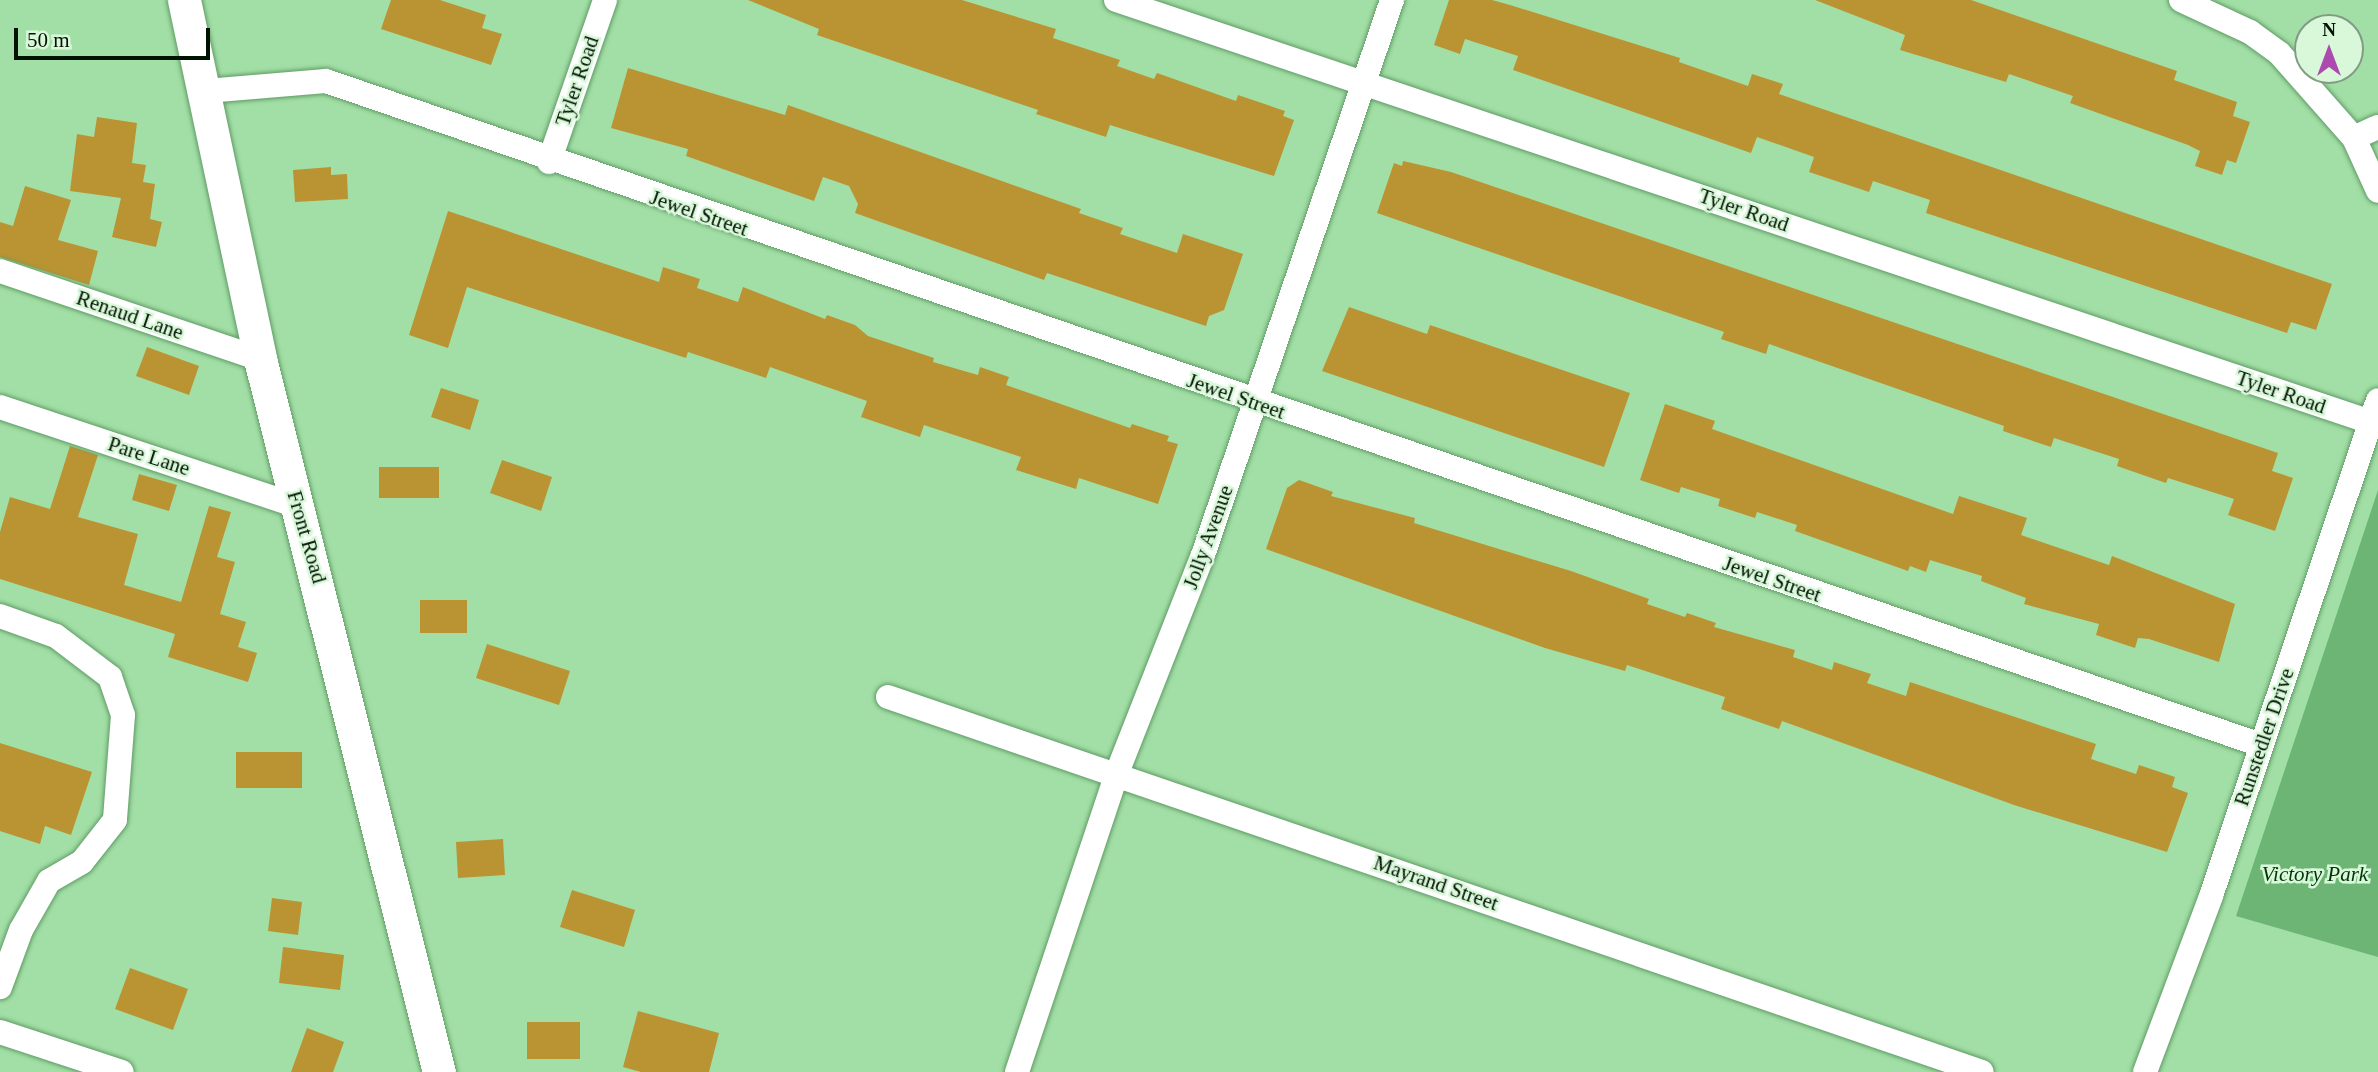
<!DOCTYPE html>
<html>
<head>
<meta charset="utf-8">
<style>
  body { margin:0 }
  #map { position:relative; width:2378px; height:1072px; overflow:hidden; background:#a2dfa6; font-family:Georgia,serif }
  div>[style] { position:absolute }
  .green>* { inset:0; background:#6db574 }
  .building>* { inset:0; background:#ba9433 }
  .roads { filter:drop-shadow(0 0 2px #609b66) drop-shadow(0 0 2px #609b66) }
  .street>* { height:24px; margin:-12px; padding:0 12px; transform-origin:12px; border-radius:12px; background:#fff }
  .secondary>* { height:33px; margin:-16.5px; padding:0 16.5px; transform-origin:16.5px; border-radius:16.5px; background:#fff }
  span { translate:-50% -50%; white-space:nowrap; text-align:center; line-height:1.15; -webkit-text-stroke:5px #d9f8da; paint-order:stroke }
  .street-label { font-size:21px; color:#001201 }
  .park-label { font-size:21px; color:#00360a; font-style:italic }
  .north { position:absolute; left:2294px; top:14px; width:70px; height:70px; box-sizing:border-box; background:#d9f8da; border:2px solid #829c83; border-radius:50%; rotate:0deg; font-size:19px; font-weight:700; line-height:28px; text-align:center; color:#001201 }
  .north::after { content:''; display:block; margin:auto; width:24px; height:32px; background:#ad4ab0; clip-path:polygon(50% 0,100% 100%,50% 72%,0 100%) }
  .scale { position:absolute; left:14px; top:28px; width:196px; height:32px; box-sizing:border-box; border:4px solid #001201; border-top:0; padding-left:9px; font-size:21px; line-height:24px; white-space:nowrap; color:#001201; -webkit-text-stroke:5px #d9f8da; paint-order:stroke }
</style>
</head>
<body>
<div id="map">
  <div class="green">
    <div style="clip-path:polygon(2378px 490px,2378px 957px,2236px 916px)"></div>
  </div>
  <div class="building">
    <div style="clip-path:polygon(391px 0,440px 0,486px 15px,482px 28px,502px 34px,491px 65px,381px 29px)"></div>
    <div style="clip-path:polygon(748px 0,962px 0,1056px 29px,1053px 38px,1120px 60px,1117px 66px,1154px 79px,1157px 73px,1236px 101px,1238px 95px,1285px 111px,1283px 116px,1294px 120px,1274px 176px,1110px 125px,1106px 137px,1036px 114px,1038px 110px,817px 35px,819px 29px)"></div>
    <div style="clip-path:polygon(1449px 0,1492px 0,1510px 5px,1680px 58px,1679px 62px,1748px 86px,1752px 74px,1783px 84px,1779px 94px,2332px 284px,2316px 330px,2291px 322px,2287px 333px,1926px 213px,1930px 200px,1873px 181px,1869px 192px,1809px 172px,1814px 157px,1757px 137px,1751px 153px,1513px 70px,1518px 56px,1465px 39px,1460px 54px,1434px 45px)"></div>
    <div style="clip-path:polygon(1815px 0,1971px 0,2177px 71px,2174px 80px,2237px 102px,2233px 116px,2250px 122px,2236px 163px,2227px 160px,2222px 175px,2195px 166px,2200px 151px,2188px 145px,2070px 103px,2073px 96px,2009px 74px,2006px 82px,1900px 50px,1905px 35px)"></div>
    <div style="clip-path:polygon(628px 68px,785px 115px,788px 105px,1081px 209px,1079px 213px,1123px 228px,1120px 234px,1177px 253px,1183px 234px,1243px 254px,1224px 310px,1209px 316px,1206px 326px,1047px 273px,1044px 280px,855px 213px,858px 204px,849px 186px,823px 177px,814px 201px,686px 156px,688px 149px,611px 128px)"></div>
    <div style="clip-path:polygon(97px 117px,137px 123px,132px 163px,146px 165px,143px 182px,155px 184px,150px 219px,162px 222px,156px 247px,112px 237px,121px 198px,70px 191px,77px 134px,94px 137px)"></div>
    <div style="clip-path:polygon(1403px 161px,1451px 172px,2278px 453px,2272px 471px,2293px 478px,2275px 531px,2228px 515px,2234px 499px,2168px 478px,2166px 483px,2117px 466px,2119px 459px,2054px 438px,2051px 447px,2003px 431px,2004px 426px,1769px 344px,1766px 354px,1721px 339px,1724px 332px,1377px 213px,1394px 163px,1402px 166px)"></div>
    <div style="clip-path:polygon(331px 167px,331px 175px,347px 174px,348px 199px,295px 202px,293px 170px)"></div>
    <div style="clip-path:polygon(25px 186px,71px 200px,58px 240px,98px 251px,89px 285px,0 257px,0 222px,13px 226px)"></div>
    <div style="clip-path:polygon(448px 211px,659px 282px,663px 267px,700px 279px,697px 288px,738px 302px,743px 287px,825px 319px,827px 315px,855px 325px,868px 336px,934px 358px,933px 362px,978px 375px,980px 367px,1009px 377px,1006px 385px,1130px 428px,1132px 424px,1169px 436px,1167px 441px,1178px 444px,1158px 504px,1079px 478px,1076px 489px,1016px 470px,1021px 457px,924px 425px,920px 437px,861px 417px,867px 401px,770px 367px,766px 378px,688px 352px,686px 358px,467px 287px,448px 348px,409px 335px)"></div>
    <div style="clip-path:polygon(1349px 307px,1427px 334px,1430px 325px,1630px 393px,1604px 467px,1322px 371px)"></div>
    <div style="clip-path:polygon(147px 347px,199px 366px,189px 395px,136px 376px)"></div>
    <div style="clip-path:polygon(441px 388px,479px 400px,470px 430px,431px 417px)"></div>
    <div style="clip-path:polygon(1665px 404px,1715px 421px,1712px 429px,1953px 514px,1959px 496px,2027px 518px,2021px 535px,2109px 565px,2112px 556px,2235px 604px,2219px 662px,2149px 639px,2138px 638px,2135px 648px,2096px 635px,2099px 624px,2024px 604px,2026px 598px,1981px 581px,1982px 576px,1930px 560px,1926px 572px,1910px 566px,1908px 571px,1795px 531px,1797px 525px,1757px 512px,1755px 518px,1718px 506px,1720px 499px,1681px 487px,1679px 493px,1640px 480px)"></div>
    <div style="clip-path:polygon(70px 446px,98px 455px,78px 517px,138px 534px,124px 585px,181px 602px,209px 506px,231px 512px,217px 557px,235px 562px,220px 614px,246px 622px,238px 647px,257px 653px,248px 682px,168px 657px,175px 634px,0 579px,0 532px,10px 497px,50px 509px)"></div>
    <div style="clip-path:polygon(502px 460px,552px 477px,541px 511px,490px 493px)"></div>
    <div style="clip-path:polygon(379px 467px,439px 467px,439px 498px,379px 498px)"></div>
    <div style="clip-path:polygon(139px 474px,177px 485px,169px 511px,132px 500px)"></div>
    <div style="clip-path:polygon(1299px 480px,1333px 492px,1331px 496px,1415px 518px,1414px 523px,1571px 571px,1649px 599px,1647px 604px,1685px 617px,1687px 613px,1716px 623px,1714px 627px,1795px 650px,1793px 657px,1832px 670px,1834px 662px,1871px 674px,1867px 683px,1906px 696px,1910px 682px,2096px 744px,2091px 759px,2136px 774px,2139px 765px,2175px 777px,2172px 787px,2188px 793px,2167px 852px,2014px 805px,1782px 721px,1779px 729px,1721px 709px,1725px 697px,1627px 665px,1625px 671px,1545px 648px,1266px 549px,1287px 488px)"></div>
    <div style="clip-path:polygon(420px 600px,467px 600px,467px 633px,420px 633px)"></div>
    <div style="clip-path:polygon(487px 644px,570px 671px,559px 705px,476px 678px)"></div>
    <div style="clip-path:polygon(0 743px,92px 772px,71px 835px,45px 826px,40px 844px,0 831px)"></div>
    <div style="clip-path:polygon(236px 752px,302px 752px,302px 788px,236px 788px)"></div>
    <div style="clip-path:polygon(503px 839px,505px 875px,458px 878px,456px 842px)"></div>
    <div style="clip-path:polygon(572px 890px,635px 910px,624px 947px,560px 927px)"></div>
    <div style="clip-path:polygon(272px 898px,302px 902px,298px 935px,268px 931px)"></div>
    <div style="clip-path:polygon(283px 947px,344px 955px,340px 990px,279px 983px)"></div>
    <div style="clip-path:polygon(130px 968px,188px 989px,173px 1030px,115px 1009px)"></div>
    <div style="clip-path:polygon(638px 1011px,719px 1033px,709px 1072px,641px 1072px,623px 1067px)"></div>
    <div style="clip-path:polygon(527px 1022px,580px 1022px,580px 1059px,527px 1059px)"></div>
    <div style="clip-path:polygon(307px 1028px,344px 1042px,333px 1072px,291px 1072px)"></div>
  </div>
  <div class="roads">
    <div class="street">
      <div style="left:1116px;top:0;width:1324px;rotate:18.59deg"></div>
      <div style="left:2181px;top:0;width:76px;rotate:24.9deg"></div>
      <div style="left:2250px;top:32px;width:36px;rotate:36deg"></div>
      <div style="left:2279px;top:53px;width:113px;rotate:48.6deg"></div>
      <div style="left:2354px;top:138px;width:58px;rotate:65.6deg"></div>
      <div style="left:206px;top:91px;width:120px;rotate:-4.8deg"></div>
      <div style="left:326px;top:81px;width:2046px;rotate:18.94deg"></div>
      <div style="left:2354px;top:138px;width:26px;rotate:-25deg"></div>
      <div style="left:549px;top:162px;width:171px;rotate:-70.9deg"></div>
      <div style="left:0;top:271px;width:274px;rotate:18.7deg"></div>
      <div style="left:0;top:407px;width:313px;rotate:18.4deg"></div>
      <div style="left:0;top:616px;width:59px;rotate:19.7deg"></div>
      <div style="left:56px;top:636px;width:68px;rotate:37.2deg"></div>
      <div style="left:110px;top:677px;width:40px;rotate:71.1deg"></div>
      <div style="left:123px;top:715px;width:105px;rotate:94.4deg"></div>
      <div style="left:115px;top:820px;width:53px;rotate:128.2deg"></div>
      <div style="left:82px;top:862px;width:38px;rotate:150deg"></div>
      <div style="left:49px;top:881px;width:56px;rotate:119.7deg"></div>
      <div style="left:21px;top:930px;width:61px;rotate:110.2deg"></div>
      <div style="left:888px;top:697px;width:1156px;rotate:18.92deg"></div>
      <div style="left:0;top:1032px;width:128px;rotate:18.2deg"></div>
      <div style="left:1017px;top:1072px;width:315px;rotate:-71.5deg"></div>
      <div style="left:1117px;top:773px;width:234px;rotate:-68.5deg"></div>
      <div style="left:1203px;top:555px;width:586px;rotate:-71.19deg"></div>
      <div style="left:2145px;top:1072px;width:188px;rotate:-69.4deg"></div>
      <div style="left:2211px;top:896px;width:523px;rotate:-71.39deg"></div>
    </div>
    <div class="secondary">
      <div style="left:184px;top:0;width:367px;rotate:78deg"></div>
      <div style="left:260px;top:359px;width:735px;rotate:75.91deg"></div>
    </div>
  </div>
  <div class="street-label">
    <span style="left:577px;top:81px;rotate:-71deg">Tyler Road</span>
    <span style="left:1744px;top:210px;rotate:19deg">Tyler Road</span>
    <span style="left:699px;top:213px;rotate:19deg">Jewel Street</span>
    <span style="left:130px;top:315px;rotate:19deg">Renaud Lane</span>
    <span style="left:2281px;top:392px;rotate:19deg">Tyler Road</span>
    <span style="left:1236px;top:396px;rotate:19deg">Jewel Street</span>
    <span style="left:149px;top:456px;rotate:18deg">Pare Lane</span>
    <span style="left:307px;top:537px;rotate:74deg">Front Road</span>
    <span style="left:1208px;top:537px;rotate:-70deg">Jolly Avenue</span>
    <span style="left:1772px;top:579px;rotate:19deg">Jewel Street</span>
    <span style="left:2264px;top:737px;rotate:-71deg">Runstedler Drive</span>
    <span style="left:1436px;top:883px;rotate:19deg">Mayrand Street</span>
  </div>
  <div class="park-label">
    <span style="left:2315px;top:874px">Victory Park</span>
  </div>
  <div class="north">N</div>
  <div class="scale">50 m</div>
</div>
</body>
</html>
